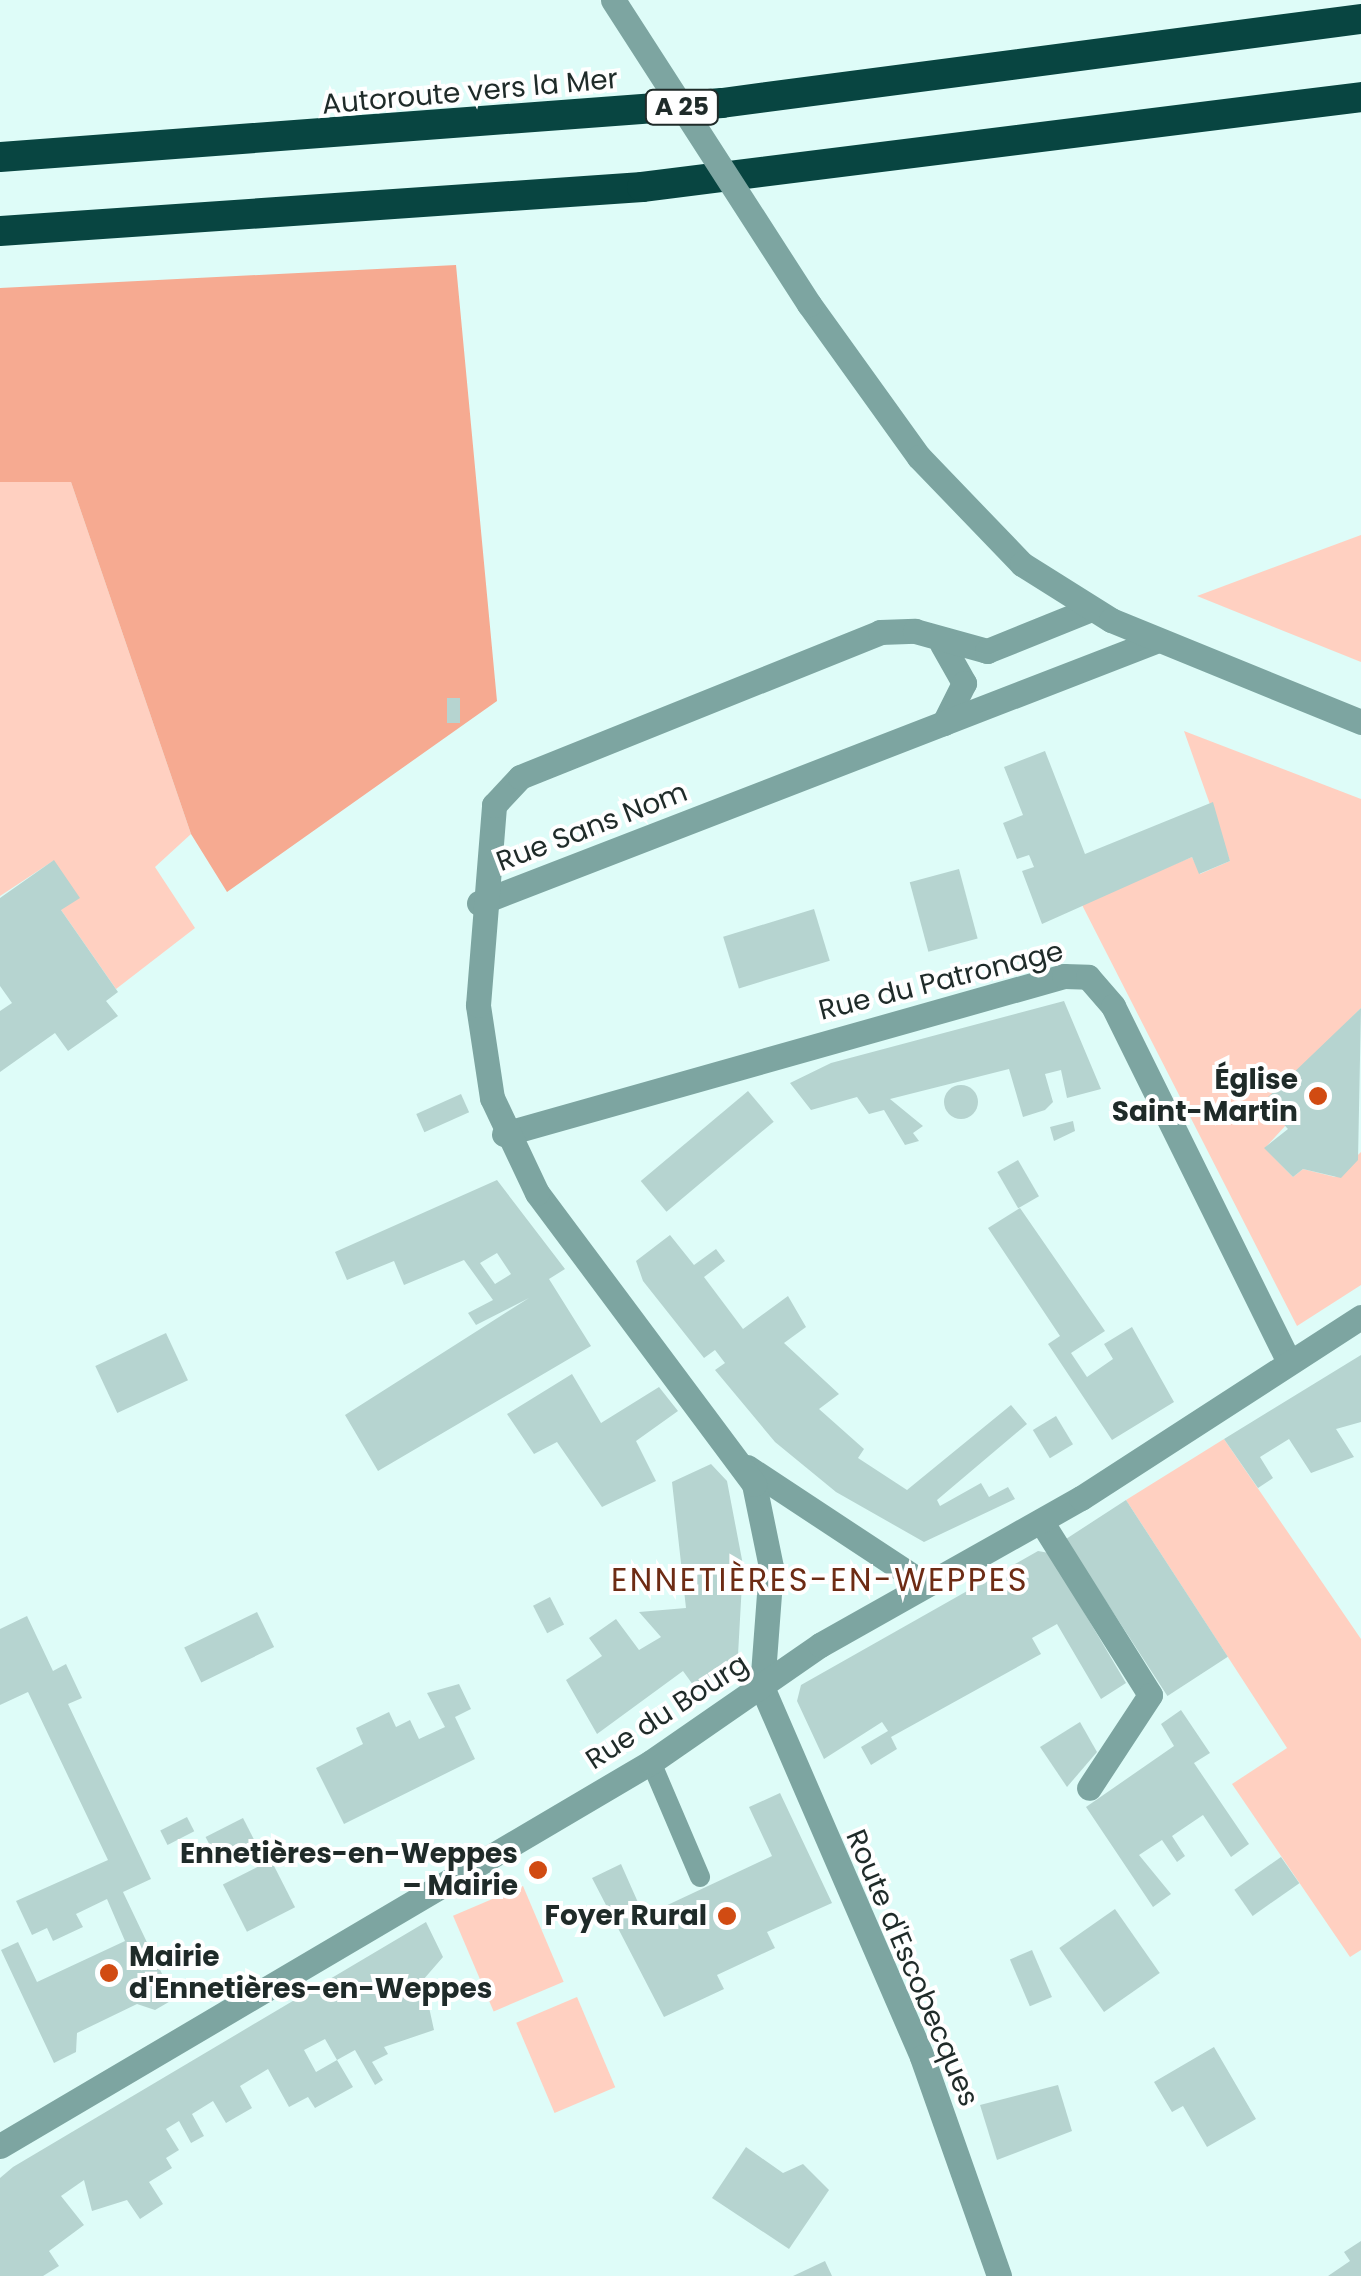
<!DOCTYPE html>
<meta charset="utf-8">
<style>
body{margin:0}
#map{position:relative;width:1361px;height:2276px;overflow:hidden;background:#defcf8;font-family:Poppins,sans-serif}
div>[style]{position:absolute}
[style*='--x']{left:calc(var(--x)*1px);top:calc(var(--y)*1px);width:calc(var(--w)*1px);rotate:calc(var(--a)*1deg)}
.green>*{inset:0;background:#ffd0c1;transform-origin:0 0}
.forest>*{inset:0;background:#f6aa91}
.building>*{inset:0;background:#b6d4d0;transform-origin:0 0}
.round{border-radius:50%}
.service>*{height:20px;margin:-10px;padding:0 10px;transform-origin:10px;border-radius:10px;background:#7da5a1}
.minor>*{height:25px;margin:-12.5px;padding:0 12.5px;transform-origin:12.5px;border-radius:12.5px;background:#7da5a1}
.tertiary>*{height:25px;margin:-12.5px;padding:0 12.5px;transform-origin:12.5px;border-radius:12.5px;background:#7da5a1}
.motorway>*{height:30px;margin:-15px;padding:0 15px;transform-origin:15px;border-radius:15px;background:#084541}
.tertiary-bridge>*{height:25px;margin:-12.5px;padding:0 12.5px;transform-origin:12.5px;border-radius:12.5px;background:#7da5a1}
.dots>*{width:28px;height:28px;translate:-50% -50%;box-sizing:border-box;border:5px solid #fff;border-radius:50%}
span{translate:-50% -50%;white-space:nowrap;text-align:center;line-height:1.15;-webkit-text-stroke:8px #fff;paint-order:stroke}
.shield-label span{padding:2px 8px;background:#fff;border:2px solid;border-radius:8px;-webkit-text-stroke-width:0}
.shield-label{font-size:25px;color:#1f2b29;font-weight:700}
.street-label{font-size:28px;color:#1f2b29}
.poi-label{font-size:28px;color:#1f2b29;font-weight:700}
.right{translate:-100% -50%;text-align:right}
.left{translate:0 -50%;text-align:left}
.quarter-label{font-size:32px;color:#6d2b14;letter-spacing:2.5px}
</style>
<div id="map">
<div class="green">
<i style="clip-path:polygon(0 482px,71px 482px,191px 834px,155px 867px,195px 928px,116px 989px,61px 910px,53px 861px,0 896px)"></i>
<i style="clip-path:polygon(1361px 535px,1361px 662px,1197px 596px)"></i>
<i style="clip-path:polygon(1184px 731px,1361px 799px,1361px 1008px,1263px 1108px,1287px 1124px,1265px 1148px,1293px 1177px,1303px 1169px,1335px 1177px,1361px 1152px,1361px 1285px,1297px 1326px,1081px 903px,1192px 857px,1200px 874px,1230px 861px)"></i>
<i style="clip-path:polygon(1224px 1439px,1361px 1639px,1361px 1950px,1350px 1957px,1232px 1784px,1287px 1748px,1126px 1500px)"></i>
<i style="left:523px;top:1886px;width:104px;height:76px;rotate:67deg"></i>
<i style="left:577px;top:1997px;width:98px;height:66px;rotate:67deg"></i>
</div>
<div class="forest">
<i style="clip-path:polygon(456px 265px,497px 701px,227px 892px,191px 834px,71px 482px,0 482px,0 288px)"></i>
</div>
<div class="building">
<i style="left:447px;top:698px;width:13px;height:25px"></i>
<i style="clip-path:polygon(1045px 751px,1085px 854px,1213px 802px,1230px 861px,1199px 874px,1192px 857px,1042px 924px,1022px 871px,1034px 867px,1029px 855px,1017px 859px,1003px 823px,1023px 815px,1004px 767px)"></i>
<i style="clip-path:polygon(54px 860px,80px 898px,61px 910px,118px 992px,106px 1001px,118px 1016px,68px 1051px,55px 1033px,0 1072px,0 1011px,12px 1003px,0 986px,0 898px)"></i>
<i style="left:959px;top:869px;width:72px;height:51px;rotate:75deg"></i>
<i style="left:814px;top:909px;width:54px;height:95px;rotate:73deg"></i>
<i style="clip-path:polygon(1064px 1001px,1101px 1089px,1067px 1098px,1061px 1070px,1045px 1074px,1053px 1102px,1045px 1110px,1023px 1117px,1009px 1069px,890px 1099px,923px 1126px,913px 1133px,919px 1141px,905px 1145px,884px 1110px,869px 1114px,857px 1097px,811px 1110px,790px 1083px,831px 1063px)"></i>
<i style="clip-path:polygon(1361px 1008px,1358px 1160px,1341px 1178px,1303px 1169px,1293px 1177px,1264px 1148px,1288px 1129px,1263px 1102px)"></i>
<i class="round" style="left:944px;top:1085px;width:34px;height:34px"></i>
<i style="left:748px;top:1091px;width:40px;height:140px;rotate:50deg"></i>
<i style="left:461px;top:1094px;width:20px;height:49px;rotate:66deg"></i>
<i style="clip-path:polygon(1073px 1121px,1075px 1131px,1054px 1141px,1050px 1127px)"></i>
<i style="left:1018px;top:1160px;width:42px;height:24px;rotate:60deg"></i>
<i style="clip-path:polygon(evenodd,497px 1180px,565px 1269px,549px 1279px,591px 1346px,378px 1471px,345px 1415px,529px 1298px,476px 1325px,468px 1313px,493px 1300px,464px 1260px,404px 1285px,394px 1261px,347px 1280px,335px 1252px,497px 1180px,497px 1253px,511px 1274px,495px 1284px,480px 1263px,497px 1253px)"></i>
<i style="clip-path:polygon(1020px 1208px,1105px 1331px,1071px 1353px,1087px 1377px,1113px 1359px,1104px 1344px,1132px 1327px,1174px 1402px,1112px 1440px,1048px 1344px,1060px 1336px,988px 1228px)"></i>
<i style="clip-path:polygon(670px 1235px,694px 1265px,716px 1249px,725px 1261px,704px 1277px,743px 1329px,788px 1296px,806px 1327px,784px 1343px,839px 1394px,819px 1409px,864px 1449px,858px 1458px,907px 1490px,1011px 1405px,1027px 1424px,937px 1500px,940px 1506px,981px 1483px,989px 1497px,1008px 1487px,1015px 1499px,924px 1542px,836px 1492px,775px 1442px,715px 1370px,725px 1363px,715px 1350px,704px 1358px,643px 1281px,636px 1261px)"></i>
<i style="left:166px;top:1333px;width:52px;height:78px;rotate:65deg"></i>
<i style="clip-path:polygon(1361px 1355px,1361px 1422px,1336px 1429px,1354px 1457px,1311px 1473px,1289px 1439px,1260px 1457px,1273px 1478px,1258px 1488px,1224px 1439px)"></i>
<i style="clip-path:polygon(572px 1374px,601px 1423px,659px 1387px,678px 1411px,636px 1441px,656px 1481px,602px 1507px,557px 1442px,534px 1454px,507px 1414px)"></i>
<i style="left:1056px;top:1416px;width:33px;height:27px;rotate:59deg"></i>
<i style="clip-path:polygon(711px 1464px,727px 1481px,743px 1565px,738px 1655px,696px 1689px,683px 1671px,597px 1734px,566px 1680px,602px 1656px,589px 1638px,616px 1619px,639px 1650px,661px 1637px,639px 1612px,686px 1608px,672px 1482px)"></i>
<i style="left:1126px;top:1500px;width:187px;height:72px;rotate:57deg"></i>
<i style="clip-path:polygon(1038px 1551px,1049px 1553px,1126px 1683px,1101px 1699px,1057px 1624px,1032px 1638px,1041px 1654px,891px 1737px,897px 1749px,871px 1765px,861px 1747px,888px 1731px,882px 1722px,824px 1759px,797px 1701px,801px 1685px)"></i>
<i style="left:550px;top:1597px;width:31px;height:19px;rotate:63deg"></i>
<i style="left:257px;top:1612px;width:39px;height:81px;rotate:64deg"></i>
<i style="clip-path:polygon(27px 1616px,53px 1671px,66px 1664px,82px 1698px,68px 1704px,151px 1879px,123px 1892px,174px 1999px,155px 2010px,137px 2004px,77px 2033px,76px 2052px,54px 2063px,1px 1950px,18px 1942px,37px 1982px,125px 1941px,107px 1899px,76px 1914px,83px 1927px,53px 1941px,47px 1928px,32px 1935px,16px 1901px,108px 1860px,28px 1692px,0 1705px,0 1629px)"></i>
<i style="clip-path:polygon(459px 1684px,471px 1709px,455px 1717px,475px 1759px,344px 1824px,316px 1768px,363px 1744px,356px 1728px,389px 1712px,396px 1727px,410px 1720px,419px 1739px,445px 1727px,427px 1693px)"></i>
<i style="clip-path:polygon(1181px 1710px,1210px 1753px,1194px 1763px,1249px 1844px,1231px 1857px,1203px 1815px,1172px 1836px,1185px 1856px,1177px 1862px,1162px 1840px,1139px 1855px,1171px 1894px,1153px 1907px,1086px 1807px,1174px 1746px,1161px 1724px)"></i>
<i style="clip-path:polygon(1080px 1722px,1097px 1752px,1067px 1787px,1040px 1747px)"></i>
<i style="clip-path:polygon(780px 1793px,832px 1903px,767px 1932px,775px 1948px,717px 1975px,724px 1989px,664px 2017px,592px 1878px,621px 1864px,644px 1916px,772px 1856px,749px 1807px)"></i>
<i style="left:187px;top:1817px;width:16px;height:30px;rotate:63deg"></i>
<i style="left:243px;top:1818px;width:30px;height:42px;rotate:63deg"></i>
<i style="left:1281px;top:1857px;width:32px;height:57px;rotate:55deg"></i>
<i style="left:271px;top:1860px;width:53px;height:54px;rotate:63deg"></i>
<i style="left:1115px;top:1909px;width:78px;height:68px;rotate:55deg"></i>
<i style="clip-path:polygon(426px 1922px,443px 1957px,423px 1980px,434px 2030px,384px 2047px,388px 2054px,372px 2062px,383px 2080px,375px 2085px,355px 2050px,337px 2060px,325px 2039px,304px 2050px,316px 2072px,337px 2060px,353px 2087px,315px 2108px,308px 2097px,289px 2107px,268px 2069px,240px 2086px,252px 2108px,226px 2123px,213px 2101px,192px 2114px,204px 2136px,191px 2143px,179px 2121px,166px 2129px,179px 2150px,166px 2158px,172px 2168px,149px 2182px,163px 2204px,140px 2219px,127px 2200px,92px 2211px,84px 2180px,61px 2196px,84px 2225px,49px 2251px,59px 2266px,43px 2276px,0 2276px,0 2178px,13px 2167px)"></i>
<i style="left:1032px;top:1950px;width:51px;height:24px;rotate:67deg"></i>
<i style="clip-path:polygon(1214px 2047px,1256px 2119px,1207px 2147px,1183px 2106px,1172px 2112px,1154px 2082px)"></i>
<i style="clip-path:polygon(1058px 2085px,1072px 2131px,997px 2160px,980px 2105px)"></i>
<i style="clip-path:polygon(746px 2147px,783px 2173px,803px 2164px,829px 2190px,789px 2249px,712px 2198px)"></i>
<i style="clip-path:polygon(1361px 2241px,1361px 2276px,1328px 2276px,1350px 2261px,1344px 2252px)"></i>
<i style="clip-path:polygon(825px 2261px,832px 2276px,793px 2276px)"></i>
</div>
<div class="service">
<i style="--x:651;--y:1762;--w:125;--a:66.9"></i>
</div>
<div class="minor">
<i style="--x:942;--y:644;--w:45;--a:60.6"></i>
<i style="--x:964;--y:683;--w:45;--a:116.6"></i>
<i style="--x:479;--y:903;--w:728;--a:-21.17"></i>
<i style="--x:504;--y:1134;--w:582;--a:-15.76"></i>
<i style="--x:1064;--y:976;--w:24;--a:2"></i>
<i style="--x:1088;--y:977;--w:38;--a:49"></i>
<i style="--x:1113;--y:1006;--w:397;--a:63.7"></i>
<i style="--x:747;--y:1467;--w:214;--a:33.4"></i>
<i style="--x:1041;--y:1521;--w:205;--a:57.9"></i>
<i style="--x:1150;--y:1695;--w:111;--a:123.3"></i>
<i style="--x:762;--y:1687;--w:120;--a:-85.7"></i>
<i style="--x:771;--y:1567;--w:85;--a:-101.6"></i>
<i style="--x:754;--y:1484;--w:363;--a:-126.7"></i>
<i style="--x:537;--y:1193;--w:105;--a:-115.3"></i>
<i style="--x:492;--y:1098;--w:94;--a:-98.6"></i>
<i style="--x:478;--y:1005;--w:201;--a:-85.4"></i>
<i style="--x:494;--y:805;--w:38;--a:-47"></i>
<i style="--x:520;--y:777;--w:388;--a:-21.9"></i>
<i style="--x:880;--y:632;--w:35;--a:-2"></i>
<i style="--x:915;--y:631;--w:75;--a:15.5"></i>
<i style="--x:987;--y:651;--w:112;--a:-22"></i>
</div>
<div class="tertiary">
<i style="--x:809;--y:304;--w:188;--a:54.3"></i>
<i style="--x:919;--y:457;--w:149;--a:46.1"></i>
<i style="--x:1022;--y:564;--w:105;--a:32.2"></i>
<i style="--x:1111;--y:620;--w:270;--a:22.2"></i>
<i style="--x:762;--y:1687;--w:403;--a:66.6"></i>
<i style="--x:922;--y:2057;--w:232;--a:70.6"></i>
<i style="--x:0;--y:2146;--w:756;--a:-30.53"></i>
<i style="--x:651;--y:1762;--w:206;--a:-34.7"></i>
<i style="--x:820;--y:1645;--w:300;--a:-29.4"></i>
<i style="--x:1081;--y:1498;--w:333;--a:-32.9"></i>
</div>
<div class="motorway">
<i style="--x:0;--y:157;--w:724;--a:-4.28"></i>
<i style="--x:722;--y:103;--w:644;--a:-7.49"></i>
<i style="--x:0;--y:231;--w:644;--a:-3.92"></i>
<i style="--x:642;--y:187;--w:725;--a:-7.13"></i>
</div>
<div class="tertiary-bridge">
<i style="--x:613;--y:0;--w:362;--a:57.2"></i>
</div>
<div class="dots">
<i style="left:1318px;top:1096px;background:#d14b12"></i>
<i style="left:538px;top:1870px;background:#d14b12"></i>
<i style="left:727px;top:1916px;background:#d14b12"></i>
<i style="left:109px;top:1973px;background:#d14b12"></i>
</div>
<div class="shield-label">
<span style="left:682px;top:107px">A 25</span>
</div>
<div class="street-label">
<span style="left:470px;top:92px;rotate:-5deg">Autoroute vers la Mer</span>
<span style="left:592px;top:827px;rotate:-21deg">Rue Sans Nom</span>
<span style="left:941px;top:981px;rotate:-14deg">Rue du Patronage</span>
<span style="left:667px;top:1712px;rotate:-33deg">Rue du Bourg</span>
<span style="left:912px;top:1968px;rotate:67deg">Route d'Escobecques</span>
</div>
<div class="poi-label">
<span class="right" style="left:1298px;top:1096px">Église<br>Saint-Martin</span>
<span class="right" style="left:518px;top:1870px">Ennetières-en-Weppes<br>– Mairie</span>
<span class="right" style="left:707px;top:1916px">Foyer Rural</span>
<span class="left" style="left:129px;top:1973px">Mairie<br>d'Ennetières-en-Weppes</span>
</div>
<div class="quarter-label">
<span style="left:820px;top:1580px">ENNETIÈRES-EN-WEPPES</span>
</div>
</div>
